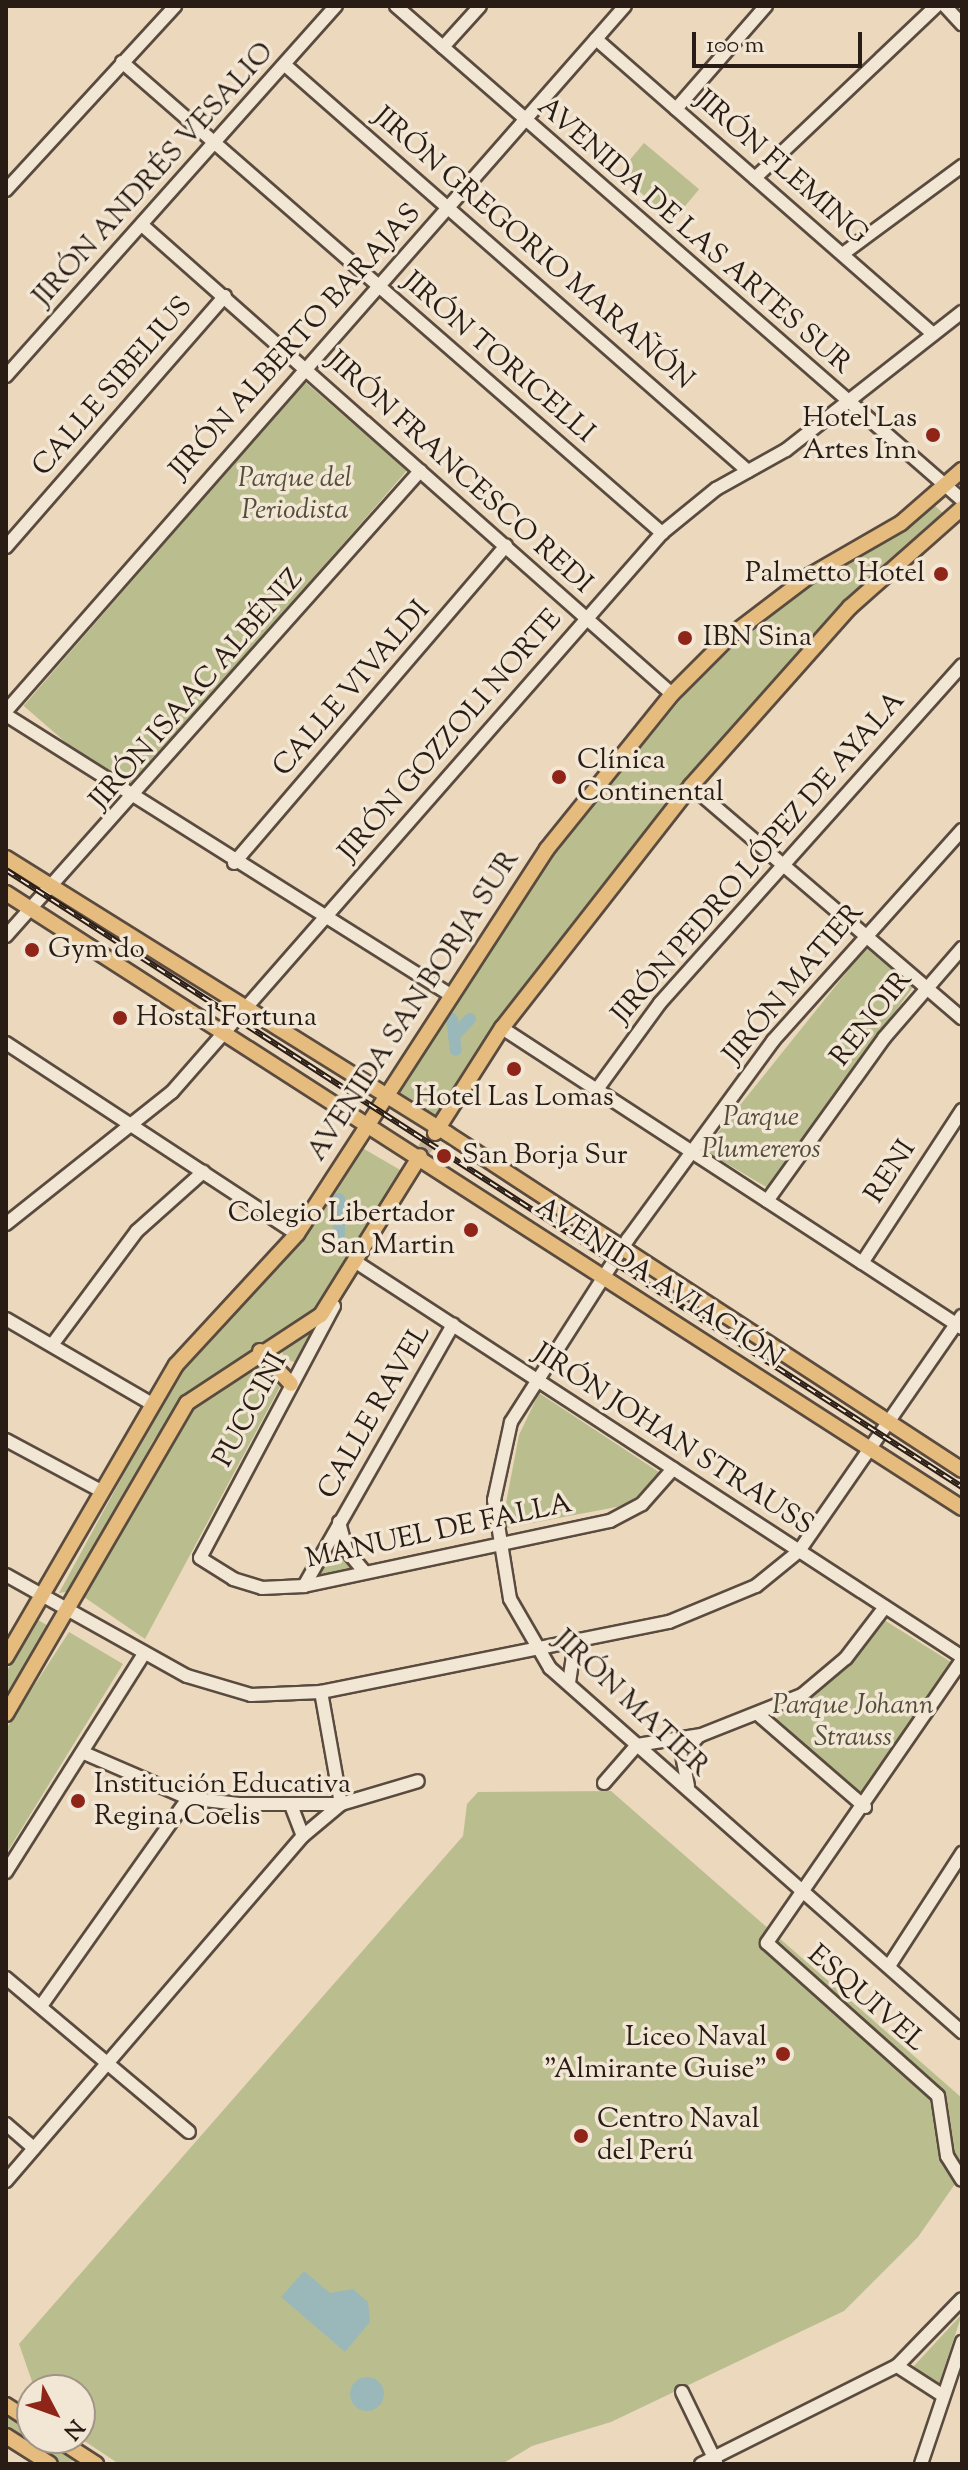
<!DOCTYPE html>
<meta charset="utf-8">
<style>
body{margin:0}
#map{position:relative;width:968px;height:2470px;overflow:hidden;background:#ebd8bd;font-family:"Sorts Mill Goudy",serif}
div>[style]{position:absolute}
[style*='--x']{left:calc(var(--x)*1px);top:calc(var(--y)*1px);width:calc(var(--w)*1px);rotate:calc(var(--a)*1deg)}
.green>*{inset:0;background:#babe8f;transform-origin:0 0}
.water>*{inset:0;background:#9ab8b9}
.round{border-radius:50%}
.canal>*{height:12px;margin:-6px;padding:0 6px;transform-origin:6px;border-radius:6px;background:#9ab8b9}
.major-tunnel>*{height:14px;margin-top:-7px;transform-origin:0;background:repeating-linear-gradient(90deg,#c4b29b 0 14px,transparent 0 21px)}
.roads{filter:drop-shadow(2px 0 #5a4b3f) drop-shadow(-2px 0 #5a4b3f) drop-shadow(0 2px #5a4b3f) drop-shadow(0 -2px #5a4b3f)}
.minor>*{height:12px;margin:-6px;padding:0 6px;transform-origin:6px;border-radius:6px;background:#f2e6d4}
.major>*{height:14px;margin:-7px;padding:0 7px;transform-origin:7px;border-radius:7px;background:#e6bc7e}
.rail>*{height:6px;margin-top:-3px;transform-origin:0;background:repeating-linear-gradient(90deg,#f2e6d4 0 9px,#291c15 0 18px);box-sizing:border-box;border-block:2px solid #291c15}
.dots>*{width:22px;height:22px;translate:-50% -50%;box-sizing:border-box;border:4px solid #f2e6d4;border-radius:50%}
span{translate:-50% -50%;white-space:nowrap;text-align:center;line-height:1.15;-webkit-text-stroke:7px #f2e6d4;paint-order:stroke}
.street-label{font-size:28px;color:#291c15}
.poi-label{font-size:28px;color:#291c15}
.right{translate:-100% -50%;text-align:right}
.left{translate:0 -50%;text-align:left}
.park-label{font-size:28px;color:#544d3a;font-style:italic}
.frame{position:absolute;inset:0;border:8px solid #291c15;pointer-events:none}
.north{position:absolute;left:16px;top:2374px;width:80px;height:80px;box-sizing:border-box;background:#f2e6d4;border:2px solid #a29588;border-radius:50%;rotate:131deg;font-size:22px;font-weight:700;line-height:32px;text-align:center;color:#291c15}
.north::after{content:'';display:block;margin:auto;width:28px;height:36px;background:#8f2418;clip-path:polygon(50% 0,100% 100%,50% 72%,0 100%)}
.scale{position:absolute;left:692px;top:32px;width:170px;height:36px;box-sizing:border-box;border:4px solid #291c15;border-top:0;padding-left:10px;font-size:24px;line-height:28px;white-space:nowrap;color:#291c15;-webkit-text-stroke:6px #f2e6d4;paint-order:stroke}
</style>
<div id="map">
<div class="green">
<i style="left:644px;top:143px;width:72px;height:40px;rotate:40deg"></i>
<i style="left:305px;top:382px;width:135px;height:429px;rotate:41deg"></i>
<i style="clip-path:polygon(933px 504px,945px 515px,832px 619px,687px 779px,498px 1020px,438px 1118px,395px 1090px,550px 855px,698px 679px,790px 596px,876px 548px)"></i>
<i style="clip-path:polygon(866px 948px,913px 987px,768px 1188px,704px 1150px)"></i>
<i style="clip-path:polygon(359px 1146px,402px 1171px,335px 1289px,309px 1315px,189px 1391px,153px 1441px,82px 1577px,72px 1591px,59px 1593px,177px 1376px,293px 1248px)"></i>
<i style="clip-path:polygon(311px 1332px,296px 1363px,285px 1358px,280px 1348px)"></i>
<i style="clip-path:polygon(255px 1363px,280px 1387px,145px 1639px,84px 1597px,174px 1430px,192px 1405px)"></i>
<i style="clip-path:polygon(539px 1393px,662px 1474px,627px 1505px,501px 1529px,519px 1435px)"></i>
<i style="clip-path:polygon(339px 1522px,364px 1571px,304px 1586px)"></i>
<i style="clip-path:polygon(881px 1618px,954px 1664px,864px 1799px,773px 1721px,849px 1661px)"></i>
<i style="clip-path:polygon(38px 1620px,52px 1628px,6px 1702px,6px 1672px)"></i>
<i style="clip-path:polygon(69px 1632px,123px 1664px,6px 1854px,6px 1729px)"></i>
<i style="clip-path:polygon(611px 1791px,962px 2098px,962px 2174px,918px 2237px,844px 2311px,611px 2422px,532px 2446px,502px 2464px,119px 2464px,80px 2438px,80px 2390px,35px 2390px,19px 2344px,463px 1836px,467px 1804px,478px 1792px)"></i>
<i style="clip-path:polygon(962px 2314px,939px 2384px,912px 2368px)"></i>
<i style="clip-path:polygon(6px 2413px,32px 2430px,32px 2438px,76px 2460px,61px 2464px,6px 2429px)"></i>
</div>
<div class="water">
<i style="clip-path:polygon(304px 2271px,330px 2293px,353px 2289px,368px 2302px,370px 2322px,345px 2352px,281px 2297px)"></i>
<i class="round" style="left:350px;top:2377px;width:34px;height:34px"></i>
</div>
<div class="canal">
<i style="--x:452;--y:1019;--w:31;--a:83"></i>
<i style="--x:455;--y:1035;--w:22;--a:-47"></i>
<i style="--x:339;--y:1235;--w:36;--a:-90"></i>
</div>
<div class="major-tunnel">
<i style="--x:420;--y:1156;--w:27;--a:-57"></i>
</div>
<div class="roads">
<div class="minor">
<i style="--x:396;--y:6;--w:751;--a:41.11"></i>
<i style="--x:945;--y:6;--w:25;--a:47"></i>
<i style="--x:596;--y:39;--w:448;--a:41.2"></i>
<i style="--x:443;--y:47;--w:55;--a:-47.9"></i>
<i style="--x:122;--y:62;--w:717;--a:41.1"></i>
<i style="--x:285;--y:65;--w:616;--a:41.25"></i>
<i style="--x:676;--y:109;--w:137;--a:-48.9"></i>
<i style="--x:755;--y:178;--w:250;--a:-43.5"></i>
<i style="--x:6;--y:190;--w:250;--a:-47.4"></i>
<i style="--x:142;--y:225;--w:708;--a:41.51"></i>
<i style="--x:844;--y:253;--w:147;--a:-36.4"></i>
<i style="--x:6;--y:376;--w:496;--a:-48.3"></i>
<i style="--x:6;--y:547;--w:333;--a:-48.9"></i>
<i style="--x:6;--y:711;--w:938;--a:-48.72"></i>
<i style="--x:6;--y:715;--w:524;--a:32.2"></i>
<i style="--x:691;--y:786;--w:357;--a:40.6"></i>
<i style="--x:962;--y:830;--w:283;--a:131.9"></i>
<i style="--x:773;--y:1041;--w:245;--a:126.2"></i>
<i style="--x:628;--y:1239;--w:217;--a:122.6"></i>
<i style="--x:511;--y:1422;--w:80;--a:102.3"></i>
<i style="--x:494;--y:1500;--w:100;--a:80.8"></i>
<i style="--x:510;--y:1599;--w:80;--a:59.9"></i>
<i style="--x:550;--y:1668;--w:550;--a:41.46"></i>
<i style="--x:234;--y:863;--w:418;--a:-49.4"></i>
<i style="--x:6;--y:936;--w:623;--a:-48.32"></i>
<i style="--x:502;--y:1028;--w:549;--a:33.11"></i>
<i style="--x:6;--y:1043;--w:348;--a:33.3"></i>
<i style="--x:598;--y:1088;--w:105;--a:-53.9"></i>
<i style="--x:660;--y:1003;--w:453;--a:-48.2"></i>
<i style="--x:767;--y:1201;--w:201;--a:-54.3"></i>
<i style="--x:884;--y:1038;--w:119;--a:-49.1"></i>
<i style="--x:6;--y:1224;--w:212;--a:-38.5"></i>
<i style="--x:172;--y:1092;--w:743;--a:-48.76"></i>
<i style="--x:662;--y:533;--w:70;--a:-39.2"></i>
<i style="--x:716;--y:489;--w:80;--a:-29.1"></i>
<i style="--x:786;--y:450;--w:224;--a:-38.1"></i>
<i style="--x:862;--y:1263;--w:183;--a:-56.8"></i>
<i style="--x:359;--y:1264;--w:720;--a:33.09"></i>
<i style="--x:334;--y:1306;--w:285;--a:118"></i>
<i style="--x:200;--y:1558;--w:39;--a:32"></i>
<i style="--x:233;--y:1579;--w:30;--a:17"></i>
<i style="--x:262;--y:1588;--w:42;--a:-2.7"></i>
<i style="--x:304;--y:1586;--w:313;--a:-12"></i>
<i style="--x:610;--y:1521;--w:36;--a:-28"></i>
<i style="--x:642;--y:1504;--w:47;--a:-48.5"></i>
<i style="--x:6;--y:1319;--w:169;--a:30.2"></i>
<i style="--x:52;--y:1345;--w:142;--a:-53.3"></i>
<i style="--x:137;--y:1231;--w:89;--a:-41.8"></i>
<i style="--x:6;--y:1440;--w:108;--a:28.2"></i>
<i style="--x:339;--y:1522;--w:30;--a:75"></i>
<i style="--x:347;--y:1551;--w:26;--a:50"></i>
<i style="--x:6;--y:1575;--w:207;--a:29.2"></i>
<i style="--x:187;--y:1676;--w:67;--a:16.5"></i>
<i style="--x:251;--y:1695;--w:70;--a:-2.5"></i>
<i style="--x:321;--y:1692;--w:355;--a:-11.4"></i>
<i style="--x:669;--y:1622;--w:94;--a:-22.5"></i>
<i style="--x:756;--y:1586;--w:55;--a:-39.1"></i>
<i style="--x:799;--y:1551;--w:286;--a:-55.3"></i>
<i style="--x:304;--y:1586;--w:301;--a:-60.3"></i>
<i style="--x:962;--y:1660;--w:344;--a:124.6"></i>
<i style="--x:767;--y:1943;--w:229;--a:41.8"></i>
<i style="--x:938;--y:2096;--w:61;--a:81.5"></i>
<i style="--x:947;--y:2156;--w:28;--a:58"></i>
<i style="--x:569;--y:1683;--w:41;--a:-81.7"></i>
<i style="--x:760;--y:1716;--w:139;--a:40.9"></i>
<i style="--x:84;--y:1753;--w:113;--a:23.4"></i>
<i style="--x:188;--y:1798;--w:51;--a:6.7"></i>
<i style="--x:239;--y:1804;--w:102;--a:0"></i>
<i style="--x:341;--y:1804;--w:80;--a:-16.6"></i>
<i style="--x:604;--y:1783;--w:50;--a:-49"></i>
<i style="--x:637;--y:1745;--w:65;--a:-8.9"></i>
<i style="--x:701;--y:1735;--w:109;--a:-21.6"></i>
<i style="--x:802;--y:1695;--w:57;--a:-40.1"></i>
<i style="--x:846;--y:1658;--w:64;--a:-52.6"></i>
<i style="--x:688;--y:1786;--w:33;--a:-101"></i>
<i style="--x:682;--y:1754;--w:23;--a:-47"></i>
<i style="--x:291;--y:1805;--w:33;--a:69"></i>
<i style="--x:6;--y:1872;--w:258;--a:-57.7"></i>
<i style="--x:889;--y:1966;--w:135;--a:-57.1"></i>
<i style="--x:6;--y:1978;--w:239;--a:40.1"></i>
<i style="--x:41;--y:2006;--w:255;--a:-54.7"></i>
<i style="--x:6;--y:2124;--w:37;--a:41"></i>
<i style="--x:6;--y:2181;--w:455;--a:-49.3"></i>
<i style="--x:303;--y:1836;--w:50;--a:-40.1"></i>
<i style="--x:341;--y:1804;--w:114;--a:-100.1"></i>
<i style="--x:897;--y:2366;--w:54;--a:32.8"></i>
<i style="--x:682;--y:2392;--w:78;--a:64.1"></i>
<i style="--x:701;--y:2464;--w:219;--a:-26.6"></i>
<i style="--x:897;--y:2366;--w:93;--a:-45.9"></i>
<i style="--x:921;--y:2464;--w:129;--a:-71.4"></i>
</div>
<div class="major">
<i style="--x:6;--y:858;--w:521;--a:31.98"></i>
<i style="--x:448;--y:1134;--w:614;--a:33.17"></i>
<i style="--x:6;--y:893;--w:1137;--a:32.75"></i>
<i style="--x:435;--y:1133;--w:125;--a:-57.5"></i>
<i style="--x:502;--y:1028;--w:307;--a:-52"></i>
<i style="--x:691;--y:786;--w:239;--a:-48.4"></i>
<i style="--x:850;--y:607;--w:149;--a:-41.5"></i>
<i style="--x:260;--y:1351;--w:45;--a:46.8"></i>
<i style="--x:6;--y:1657;--w:338;--a:-59.8"></i>
<i style="--x:176;--y:1365;--w:178;--a:-47.3"></i>
<i style="--x:297;--y:1234;--w:459;--a:-57"></i>
<i style="--x:547;--y:849;--w:199;--a:-51.1"></i>
<i style="--x:672;--y:694;--w:82;--a:-45"></i>
<i style="--x:730;--y:636;--w:99;--a:-37.2"></i>
<i style="--x:809;--y:576;--w:106;--a:-29.9"></i>
<i style="--x:901;--y:523;--w:81;--a:-41"></i>
<i style="--x:6;--y:1714;--w:360;--a:-59.8"></i>
<i style="--x:187;--y:1403;--w:160;--a:-33.3"></i>
<i style="--x:321;--y:1315;--w:187;--a:-58.1"></i>
<i style="--x:6;--y:2405;--w:31;--a:33"></i>
<i style="--x:6;--y:2436;--w:52;--a:32.5"></i>
<i style="--x:56;--y:2438;--w:48;--a:33"></i>
</div>
</div>
<div class="rail">
<i style="--x:6;--y:870;--w:1138;--a:32.84"></i>
</div>
<div class="dots">
<i style="left:933px;top:435px;background:#8f2418"></i>
<i style="left:941px;top:574px;background:#8f2418"></i>
<i style="left:685px;top:638px;background:#8f2418"></i>
<i style="left:559px;top:777px;background:#8f2418"></i>
<i style="left:32px;top:950px;background:#8f2418"></i>
<i style="left:120px;top:1018px;background:#8f2418"></i>
<i style="left:514px;top:1069px;background:#8f2418"></i>
<i style="left:444px;top:1156px;background:#8f2418"></i>
<i style="left:471px;top:1230px;background:#8f2418"></i>
<i style="left:78px;top:1801px;background:#8f2418"></i>
<i style="left:783px;top:2054px;background:#8f2418"></i>
<i style="left:581px;top:2136px;background:#8f2418"></i>
</div>
<div class="street-label">
<span style="left:781px;top:168px;rotate:41deg">JIRÓN FLEMING</span>
<span style="left:154px;top:175px;rotate:-48deg">JIRÓN ANDRÉS VESALIO</span>
<span style="left:694px;top:236px;rotate:41deg">AVENIDA DE LAS ARTES SUR</span>
<span style="left:533px;top:249px;rotate:41deg">JIRÓN GREGORIO MARAÑÓN</span>
<span style="left:296px;top:342px;rotate:-48deg">JIRÓN ALBERTO BARAJAS</span>
<span style="left:498px;top:358px;rotate:41deg">JIRÓN TORICELLI</span>
<span style="left:113px;top:387px;rotate:-49deg">CALLE SIBELIUS</span>
<span style="left:459px;top:473px;rotate:42deg">JIRÓN FRANCESCO REDI</span>
<span style="left:352px;top:689px;rotate:-49deg">CALLE VIVALDI</span>
<span style="left:197px;top:690px;rotate:-49deg">JIRÓN ISAAC ALBÉNIZ</span>
<span style="left:451px;top:736px;rotate:-49deg">JIRÓN GOZZOLI NORTE</span>
<span style="left:759px;top:858px;rotate:-49deg">JIRÓN PEDRO LÓPEZ DE AYALA</span>
<span style="left:794px;top:984px;rotate:-50deg">JIRÓN MATIER</span>
<span style="left:414px;top:1006px;rotate:-57deg">AVENIDA SAN BORJA SUR</span>
<span style="left:872px;top:1019px;rotate:-52deg">RENOIR</span>
<span style="left:891px;top:1172px;rotate:-57deg">RENI</span>
<span style="left:659px;top:1283px;rotate:33deg">AVENIDA AVIACIÓN</span>
<span style="left:251px;top:1410px;rotate:-62deg">PUCCINI</span>
<span style="left:375px;top:1412px;rotate:-60deg">CALLE RAVEL</span>
<span style="left:673px;top:1440px;rotate:33deg">JIRÓN JOHAN STRAUSS</span>
<span style="left:439px;top:1532px;rotate:-12deg">MANUEL DE FALLA</span>
<span style="left:631px;top:1704px;rotate:43deg">JIRÓN MATIER</span>
<span style="left:866px;top:1999px;rotate:41deg">ESQUIVEL</span>
</div>
<div class="poi-label">
<span class="right" style="left:917px;top:435px">Hotel Las<br>Artes Inn</span>
<span class="right" style="left:925px;top:574px">Palmetto Hotel</span>
<span class="left" style="left:703px;top:638px">IBN Sina</span>
<span class="left" style="left:577px;top:777px">Clínica<br>Continental</span>
<span class="left" style="left:48px;top:950px">Gym do</span>
<span class="left" style="left:136px;top:1018px">Hostal Fortuna</span>
<span style="left:514px;top:1098px">Hotel Las Lomas</span>
<span class="left" style="left:462px;top:1156px">San Borja Sur</span>
<span class="right" style="left:455px;top:1230px">Colegio Libertador<br>San Martin</span>
<span class="left" style="left:94px;top:1801px">Institución Educativa<br>Regina Coelis</span>
<span class="right" style="left:767px;top:2054px">Liceo Naval<br>"Almirante Guise"</span>
<span class="left" style="left:597px;top:2136px">Centro Naval<br>del Perú</span>
</div>
<div class="park-label">
<span style="left:295px;top:495px">Parque del<br>Periodista</span>
<span style="left:761px;top:1134px">Parque<br>Plumereros</span>
<span style="left:853px;top:1722px">Parque Johann<br>Strauss</span>
</div>
<div class="frame"></div>
<div class="north">N</div>
<div class="scale">100 m</div>
</div>
